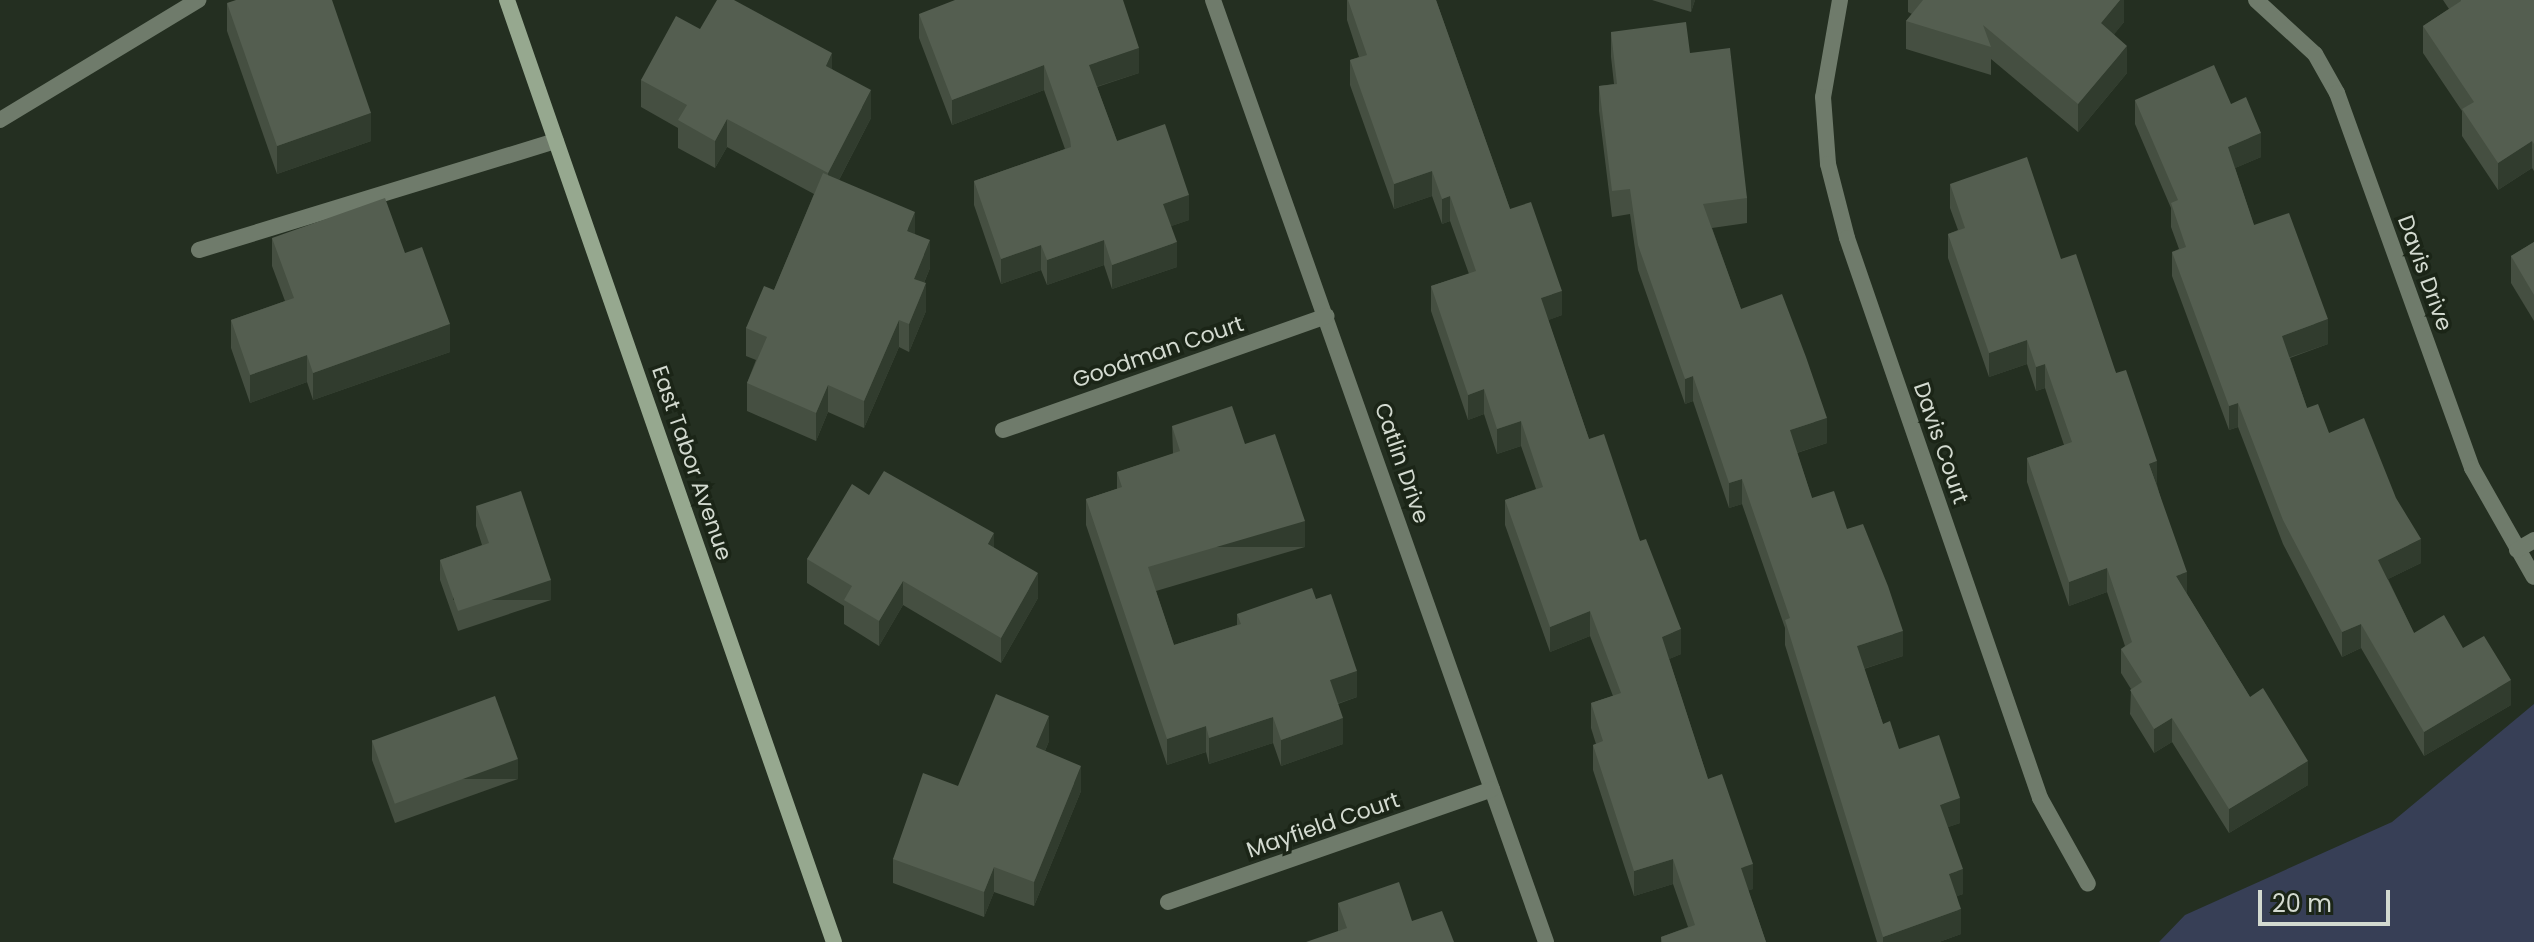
<!DOCTYPE html>
<style>
body{margin:0}
#map{position:relative;width:2534px;height:942px;overflow:hidden;background:#242f21;font-family:Poppins,sans-serif}
div>[style]{position:absolute}
[style*='--x']{left:calc(var(--x)*1px);top:calc(var(--y)*1px);width:calc(var(--w)*1px);rotate:calc(var(--a)*1deg)}
.green>*{inset:0;background:#373f56}
.service>*{height:16px;margin:-8px;padding:0 8px;transform-origin:8px;border-radius:8px;background:#6f7b6b}
.minor>*{height:16px;margin:-8px;padding:0 8px;transform-origin:8px;border-radius:8px;background:#6f7b6b}
.secondary>*{height:16px;margin:-8px;padding:0 8px;transform-origin:8px;border-radius:8px;background:#96a88f}
.wall>*{inset:0;background:#454f41}
.shaded-wall>*{inset:0;background:#313c2e;transform-origin:0 0}
.building>*{inset:0;background:#545e50;transform-origin:0 0}
span{translate:-50% -50%;white-space:nowrap;text-align:center;line-height:1.15;-webkit-text-stroke:7px #1b2517;paint-order:stroke}
.street-label{font-size:22px;color:#d3dad0}
.scale{position:absolute;left:2258px;top:890px;width:132px;height:36px;box-sizing:border-box;border:4px solid #d3dad0;border-top:0;padding-left:10px;font-size:24px;line-height:28px;white-space:nowrap;color:#d3dad0;-webkit-text-stroke:6px #1b2517;paint-order:stroke}
</style>
<div id="map">
<div class="green">
<i style="clip-path:polygon(2534px 704px,2534px 942px,2159px 942px,2185px 915px,2392px 822px)"></i>
</div>
<div class="service">
<i style="--x:0;--y:120;--w:232;--a:-31.2"></i>
<i style="--x:199;--y:250;--w:373;--a:-17"></i>
</div>
<div class="minor">
<i style="--x:1213;--y:0;--w:999;--a:70.53"></i>
<i style="--x:1840;--y:0;--w:98;--a:99.9"></i>
<i style="--x:1823;--y:97;--w:67;--a:85.7"></i>
<i style="--x:1828;--y:164;--w:76;--a:75.6"></i>
<i style="--x:1847;--y:238;--w:592;--a:70.98"></i>
<i style="--x:2040;--y:798;--w:98;--a:60.8"></i>
<i style="--x:2256;--y:0;--w:80;--a:42.5"></i>
<i style="--x:2315;--y:54;--w:45;--a:60.6"></i>
<i style="--x:2337;--y:93;--w:399;--a:70.2"></i>
<i style="--x:2472;--y:468;--w:125;--a:60.4"></i>
<i style="--x:1003;--y:430;--w:343;--a:-19.4"></i>
<i style="--x:2517;--y:550;--w:20;--a:-30"></i>
<i style="--x:1168;--y:902;--w:343;--a:-19.2"></i>
</div>
<div class="secondary">
<i style="--x:507;--y:0;--w:997;--a:70.86"></i>
</div>
<div class="wall">
<i style="clip-path:polygon(1347px 0,1436px 0,1510px 209px,1562px 315px,1548px 320px,1589px 439px,1640px 541px,1681px 654px,1669px 659px,1708px 779px,1753px 889px,1748px 890px,1766px 942px,1661px 942px,1661px 937px,1688px 927px,1673px 884px,1634px 896px,1593px 770px,1593px 745px,1596px 744px,1591px 728px,1591px 703px,1613px 696px,1590px 636px,1550px 652px,1505px 525px,1505px 500px,1536px 489px,1521px 446px,1497px 454px,1484px 414px,1468px 420px,1431px 311px,1431px 286px,1469px 274px,1450px 221px,1442px 224px,1432px 196px,1394px 209px,1350px 85px,1350px 60px,1359px 57px,1347px 20px)"></i>
<i style="clip-path:polygon(1652px 0,1695px 0,1691px 12px)"></i>
<i style="clip-path:polygon(1908px 0,2124px 0,2124px 22px,2114px 34px,2127px 73px,2078px 132px,1991px 59px,1991px 75px,1906px 49px,1906px 21px,1912px 14px,1908px 12px)"></i>
<i style="clip-path:polygon(2443px 0,2534px 0,2534px 171px,2532px 168px,2498px 190px,2462px 136px,2462px 111px,2423px 53px,2423px 26px,2449px 9px)"></i>
<i style="clip-path:polygon(227px 3px,371px 141px,277px 174px,227px 31px)"></i>
<i style="clip-path:polygon(919px 14px,1139px 73px,1097px 87px,1117px 141px,1189px 220px,1171px 226px,1177px 267px,1112px 289px,1104px 265px,1047px 285px,1041px 270px,1001px 284px,974px 205px,974px 181px,1065px 149px,1044px 90px,952px 125px,919px 38px)"></i>
<i style="clip-path:polygon(700px 29px,832px 69px,871px 118px,839px 180px,915px 234px,930px 268px,924px 283px,926px 311px,909px 352px,899px 347px,864px 428px,828px 412px,816px 441px,747px 411px,747px 383px,756px 360px,746px 356px,746px 328px,774px 290px,814px 194px,727px 147px,715px 168px,678px 148px,678px 128px,641px 107px,641px 80px)"></i>
<i style="clip-path:polygon(1611px 32px,1690px 53px,1747px 198px,1747px 223px,1712px 228px,1741px 309px,1827px 443px,1797px 453px,1812px 498px,1847px 529px,1903px 656px,1864px 669px,1883px 724px,1899px 749px,1960px 823px,1948px 827px,1963px 894px,1957px 896px,1961px 934px,1939px 942px,1877px 942px,1785px 645px,1785px 628px,1742px 504px,1729px 508px,1693px 401px,1685px 404px,1638px 270px,1630px 214px,1612px 217px,1599px 111px,1599px 86px,1614px 84px,1611px 57px)"></i>
<i style="clip-path:polygon(2135px 100px,2231px 104px,2261px 157px,2235px 168px,2254px 225px,2328px 344px,2290px 358px,2307px 408px,2329px 433px,2421px 563px,2388px 579px,2414px 633px,2463px 648px,2511px 705px,2424px 756px,2361px 648px,2342px 657px,2283px 544px,2238px 427px,2229px 430px,2172px 276px,2172px 252px,2179px 249px,2171px 227px,2171px 208px,2135px 124px)"></i>
<i style="clip-path:polygon(1950px 184px,2061px 259px,2116px 373px,2157px 485px,2187px 594px,2250px 697px,2308px 785px,2229px 833px,2172px 742px,2154px 753px,2130px 714px,2131px 689px,2121px 673px,2121px 649px,2125px 646px,2107px 592px,2069px 606px,2027px 482px,2027px 458px,2064px 445px,2045px 388px,2036px 391px,2027px 364px,1989px 377px,1948px 258px,1948px 234px,1958px 230px,1950px 208px)"></i>
<i style="clip-path:polygon(272px 238px,405px 253px,450px 352px,313px 400px,307px 382px,250px 403px,231px 348px,231px 320px,285px 301px,272px 266px)"></i>
<i style="clip-path:polygon(2534px 242px,2534px 321px,2511px 283px,2511px 256px)"></i>
<i style="clip-path:polygon(1172px 426px,1245px 444px,1305px 547px,1156px 591px,1174px 645px,1237px 625px,1237px 614px,1316px 599px,1357px 697px,1338px 704px,1343px 744px,1281px 766px,1273px 743px,1209px 764px,1206px 752px,1167px 765px,1086px 525px,1086px 499px,1117px 489px,1117px 472px,1173px 454px)"></i>
<i style="clip-path:polygon(869px 495px,994px 548px,1038px 598px,1001px 663px,903px 605px,879px 646px,844px 624px,844px 606px,807px 583px,807px 559px)"></i>
<i style="clip-path:polygon(476px 506px,551px 600px,458px 631px,440px 580px,440px 560px,482px 545px,476px 526px)"></i>
<i style="clip-path:polygon(372px 740px,518px 779px,395px 823px,372px 760px)"></i>
<i style="clip-path:polygon(1049px 741px,1045px 751px,1081px 791px,1034px 906px,994px 892px,984px 917px,893px 883px,893px 859px,958px 786px)"></i>
<i style="clip-path:polygon(1338px 903px,1412px 921px,1338px 931px)"></i>
</div>
<div class="shaded-wall">
<i style="clip-path:polygon(1691px 0,1695px 0,1691px 12px)"></i>
<i style="clip-path:polygon(2120px 0,2124px 0,2124px 22px,2101px 51px,2101px 23px)"></i>
<i style="clip-path:polygon(2127px 46px,2127px 73px,2078px 132px,2078px 104px)"></i>
<i style="clip-path:polygon(1139px 48px,1139px 73px,1089px 89px,1089px 65px)"></i>
<i style="clip-path:polygon(832px 53px,832px 81px,826px 66px)"></i>
<i style="clip-path:polygon(1044px 65px,1044px 90px,952px 125px,952px 100px)"></i>
<i style="clip-path:polygon(871px 90px,871px 118px,828px 201px,828px 173px)"></i>
<i style="clip-path:polygon(371px 113px,371px 141px,277px 174px,277px 146px)"></i>
<i style="clip-path:polygon(727px 119px,727px 147px,715px 168px,715px 141px)"></i>
<i style="clip-path:polygon(2261px 133px,2261px 157px,2228px 171px,2228px 147px)"></i>
<i style="clip-path:polygon(2532px 141px,2532px 168px,2498px 190px,2498px 163px)"></i>
<i style="clip-path:polygon(1432px 171px,1432px 196px,1394px 209px,1394px 184px)"></i>
<i style="clip-path:polygon(1189px 195px,1189px 220px,1163px 229px,1163px 204px)"></i>
<i style="clip-path:polygon(1450px 196px,1450px 221px,1442px 224px,1442px 199px)"></i>
<i style="clip-path:polygon(915px 212px,915px 240px,907px 231px)"></i>
<i style="clip-path:polygon(930px 240px,930px 268px,914px 307px,914px 279px)"></i>
<i style="clip-path:polygon(1104px 240px,1104px 265px,1047px 285px,1047px 260px)"></i>
<i style="clip-path:polygon(1177px 242px,1177px 267px,1112px 289px,1112px 265px)"></i>
<i style="clip-path:polygon(1041px 245px,1041px 270px,1001px 284px,1001px 259px)"></i>
<i style="clip-path:polygon(926px 283px,926px 311px,909px 352px,909px 324px)"></i>
<i style="clip-path:polygon(1562px 291px,1562px 315px,1541px 323px,1541px 298px)"></i>
<i style="clip-path:polygon(2328px 319px,2328px 344px,2282px 360px,2282px 336px)"></i>
<i style="clip-path:polygon(899px 320px,899px 347px,864px 428px,864px 401px)"></i>
<i style="clip-path:polygon(450px 324px,450px 352px,313px 400px,313px 373px)"></i>
<i style="clip-path:polygon(2027px 340px,2027px 364px,1989px 377px,1989px 353px)"></i>
<i style="clip-path:polygon(307px 355px,307px 382px,250px 403px,250px 375px)"></i>
<i style="clip-path:polygon(2045px 364px,2045px 388px,2036px 391px,2036px 367px)"></i>
<i style="clip-path:polygon(1693px 376px,1693px 401px,1685px 404px,1685px 379px)"></i>
<i style="clip-path:polygon(828px 385px,828px 412px,816px 441px,816px 413px)"></i>
<i style="clip-path:polygon(1484px 389px,1484px 414px,1468px 420px,1468px 395px)"></i>
<i style="clip-path:polygon(2238px 403px,2238px 427px,2229px 430px,2229px 406px)"></i>
<i style="clip-path:polygon(1827px 418px,1827px 443px,1790px 455px,1790px 430px)"></i>
<i style="clip-path:polygon(1521px 421px,1521px 446px,1497px 454px,1497px 429px)"></i>
<i style="clip-path:polygon(2157px 461px,2157px 485px,2149px 464px)"></i>
<i style="clip-path:polygon(1742px 479px,1742px 504px,1729px 508px,1729px 483px)"></i>
<i style="left:1305px;top:521px;width:26px;height:164px;rotate:90deg"></i>
<i style="clip-path:polygon(994px 533px,994px 557px,988px 544px)"></i>
<i style="clip-path:polygon(2421px 539px,2421px 563px,2378px 584px,2378px 560px)"></i>
<i style="clip-path:polygon(2107px 568px,2107px 592px,2069px 606px,2069px 582px)"></i>
<i style="clip-path:polygon(2187px 572px,2187px 596px,2176px 576px)"></i>
<i style="clip-path:polygon(1038px 573px,1038px 598px,1001px 663px,1001px 638px)"></i>
<i style="left:551px;top:580px;width:20px;height:98px;rotate:90deg"></i>
<i style="clip-path:polygon(903px 581px,903px 605px,879px 646px,879px 621px)"></i>
<i style="clip-path:polygon(1590px 611px,1590px 636px,1550px 652px,1550px 627px)"></i>
<i style="clip-path:polygon(2361px 624px,2361px 648px,2342px 657px,2342px 632px)"></i>
<i style="clip-path:polygon(1681px 629px,1681px 654px,1662px 662px,1662px 637px)"></i>
<i style="clip-path:polygon(1903px 631px,1903px 656px,1857px 671px,1857px 646px)"></i>
<i style="clip-path:polygon(1357px 671px,1357px 697px,1330px 706px,1330px 680px)"></i>
<i style="clip-path:polygon(2511px 680px,2511px 705px,2424px 756px,2424px 732px)"></i>
<i style="clip-path:polygon(1049px 716px,1049px 741px,1036px 772px,1036px 747px)"></i>
<i style="clip-path:polygon(1273px 717px,1273px 743px,1209px 764px,1209px 738px)"></i>
<i style="clip-path:polygon(1343px 718px,1343px 744px,1281px 766px,1281px 740px)"></i>
<i style="clip-path:polygon(2172px 718px,2172px 742px,2154px 753px,2154px 729px)"></i>
<i style="clip-path:polygon(1206px 726px,1206px 752px,1167px 765px,1167px 739px)"></i>
<i style="left:518px;top:759px;width:20px;height:131px;rotate:90deg"></i>
<i style="clip-path:polygon(2308px 761px,2308px 785px,2229px 833px,2229px 809px)"></i>
<i style="clip-path:polygon(1081px 766px,1081px 791px,1034px 906px,1034px 882px)"></i>
<i style="clip-path:polygon(1960px 798px,1960px 823px,1940px 830px,1940px 805px)"></i>
<i style="clip-path:polygon(1673px 859px,1673px 884px,1634px 896px,1634px 871px)"></i>
<i style="clip-path:polygon(1753px 864px,1753px 889px,1741px 893px,1741px 868px)"></i>
<i style="clip-path:polygon(994px 867px,994px 892px,984px 917px,984px 892px)"></i>
<i style="clip-path:polygon(1963px 869px,1963px 894px,1949px 899px,1949px 874px)"></i>
<i style="clip-path:polygon(1961px 909px,1961px 934px,1939px 942px,1883px 942px,1883px 937px)"></i>
</div>
<div class="building">
<i style="clip-path:polygon(236px 0,332px 0,371px 113px,277px 146px,227px 3px)"></i>
<i style="clip-path:polygon(717px 0,734px 0,832px 53px,826px 66px,871px 90px,828px 173px,727px 119px,715px 141px,678px 120px,687px 105px,641px 80px,676px 16px,700px 29px)"></i>
<i style="clip-path:polygon(955px 0,1123px 0,1139px 48px,1089px 65px,1117px 141px,1165px 124px,1189px 195px,1163px 204px,1177px 242px,1112px 265px,1104px 240px,1047px 260px,1041px 245px,1001px 259px,974px 181px,1071px 147px,1070px 139px,1044px 65px,952px 100px,919px 14px)"></i>
<i style="clip-path:polygon(1348px 0,1436px 0,1510px 209px,1531px 202px,1562px 291px,1541px 298px,1589px 439px,1604px 434px,1640px 541px,1646px 539px,1681px 629px,1662px 637px,1708px 779px,1722px 774px,1753px 864px,1741px 868px,1766px 942px,1662px 942px,1661px 937px,1695px 925px,1673px 859px,1634px 871px,1593px 745px,1603px 741px,1591px 703px,1621px 693px,1590px 611px,1550px 627px,1505px 500px,1543px 487px,1521px 421px,1497px 429px,1484px 389px,1468px 395px,1431px 286px,1476px 271px,1450px 196px,1442px 199px,1432px 171px,1394px 184px,1350px 60px,1367px 55px)"></i>
<i style="clip-path:polygon(1923px 0,2120px 0,2101px 23px,2127px 46px,2078px 104px,1983px 25px,1991px 47px,1906px 21px)"></i>
<i style="clip-path:polygon(2461px 0,2534px 0,2534px 144px,2532px 141px,2498px 163px,2462px 109px,2474px 102px,2423px 26px,2461px 1px)"></i>
<i style="clip-path:polygon(1686px 22px,1690px 53px,1730px 48px,1747px 198px,1703px 204px,1741px 309px,1782px 294px,1806px 357px,1827px 418px,1790px 430px,1812px 498px,1834px 491px,1847px 529px,1863px 524px,1888px 586px,1903px 631px,1857px 646px,1883px 724px,1890px 721px,1899px 749px,1939px 735px,1960px 798px,1940px 805px,1963px 869px,1949px 874px,1961px 909px,1883px 937px,1785px 620px,1790px 618px,1742px 479px,1729px 483px,1693px 376px,1685px 379px,1638px 245px,1630px 189px,1612px 191px,1599px 86px,1617px 84px,1611px 32px)"></i>
<i style="clip-path:polygon(2214px 65px,2231px 104px,2246px 97px,2261px 133px,2228px 147px,2254px 225px,2289px 213px,2328px 319px,2282px 336px,2307px 408px,2318px 404px,2329px 433px,2364px 418px,2396px 498px,2421px 539px,2378px 560px,2414px 633px,2444px 615px,2463px 648px,2484px 636px,2511px 680px,2424px 732px,2361px 624px,2342px 632px,2283px 520px,2238px 403px,2229px 406px,2172px 252px,2186px 247px,2171px 203px,2178px 200px,2135px 100px)"></i>
<i style="clip-path:polygon(2027px 157px,2061px 259px,2076px 254px,2116px 373px,2126px 370px,2157px 461px,2149px 464px,2187px 572px,2176px 576px,2250px 697px,2263px 688px,2308px 761px,2229px 809px,2172px 718px,2154px 729px,2130px 690px,2142px 682px,2121px 649px,2132px 642px,2107px 568px,2069px 582px,2027px 458px,2072px 442px,2045px 364px,2036px 367px,2027px 340px,1989px 353px,1948px 234px,1965px 228px,1950px 184px)"></i>
<i style="clip-path:polygon(823px 173px,915px 212px,907px 231px,930px 240px,914px 279px,926px 283px,909px 324px,899px 320px,864px 401px,828px 385px,816px 413px,747px 383px,767px 337px,746px 328px,764px 286px,774px 290px)"></i>
<i style="clip-path:polygon(385px 198px,405px 253px,422px 247px,450px 324px,313px 373px,307px 355px,250px 375px,231px 320px,294px 298px,272px 238px)"></i>
<i style="clip-path:polygon(2534px 242px,2534px 295px,2511px 256px)"></i>
<i style="clip-path:polygon(1232px 406px,1245px 444px,1275px 434px,1305px 521px,1148px 567px,1174px 645px,1241px 624px,1237px 614px,1312px 588px,1316px 599px,1331px 594px,1357px 671px,1330px 680px,1343px 718px,1281px 740px,1273px 717px,1209px 738px,1206px 726px,1167px 739px,1086px 499px,1122px 487px,1117px 472px,1180px 451px,1172px 426px)"></i>
<i style="clip-path:polygon(884px 471px,994px 533px,988px 544px,1038px 573px,1001px 638px,903px 581px,879px 621px,844px 600px,852px 586px,807px 559px,852px 484px,869px 495px)"></i>
<i style="clip-path:polygon(521px 491px,551px 580px,458px 611px,440px 560px,489px 543px,476px 506px)"></i>
<i style="clip-path:polygon(996px 694px,1049px 716px,1036px 747px,1081px 766px,1034px 882px,994px 867px,984px 892px,893px 859px,923px 773px,958px 786px)"></i>
<i style="left:495px;top:696px;width:67px;height:131px;rotate:70deg"></i>
<i style="clip-path:polygon(1399px 882px,1412px 921px,1442px 911px,1454px 942px,1306px 942px,1347px 928px,1338px 903px)"></i>
</div>
<div class="street-label">
<span style="left:2425px;top:273px;rotate:70deg">Davis Drive</span>
<span style="left:1158px;top:352px;rotate:-19deg">Goodman Court</span>
<span style="left:1941px;top:443px;rotate:71deg">Davis Court</span>
<span style="left:692px;top:463px;rotate:71deg">East Tabor Avenue</span>
<span style="left:1402px;top:463px;rotate:71deg">Catlin Drive</span>
<span style="left:1323px;top:825px;rotate:-19deg">Mayfield Court</span>
</div>
<div class="scale">20 m</div>
</div>
